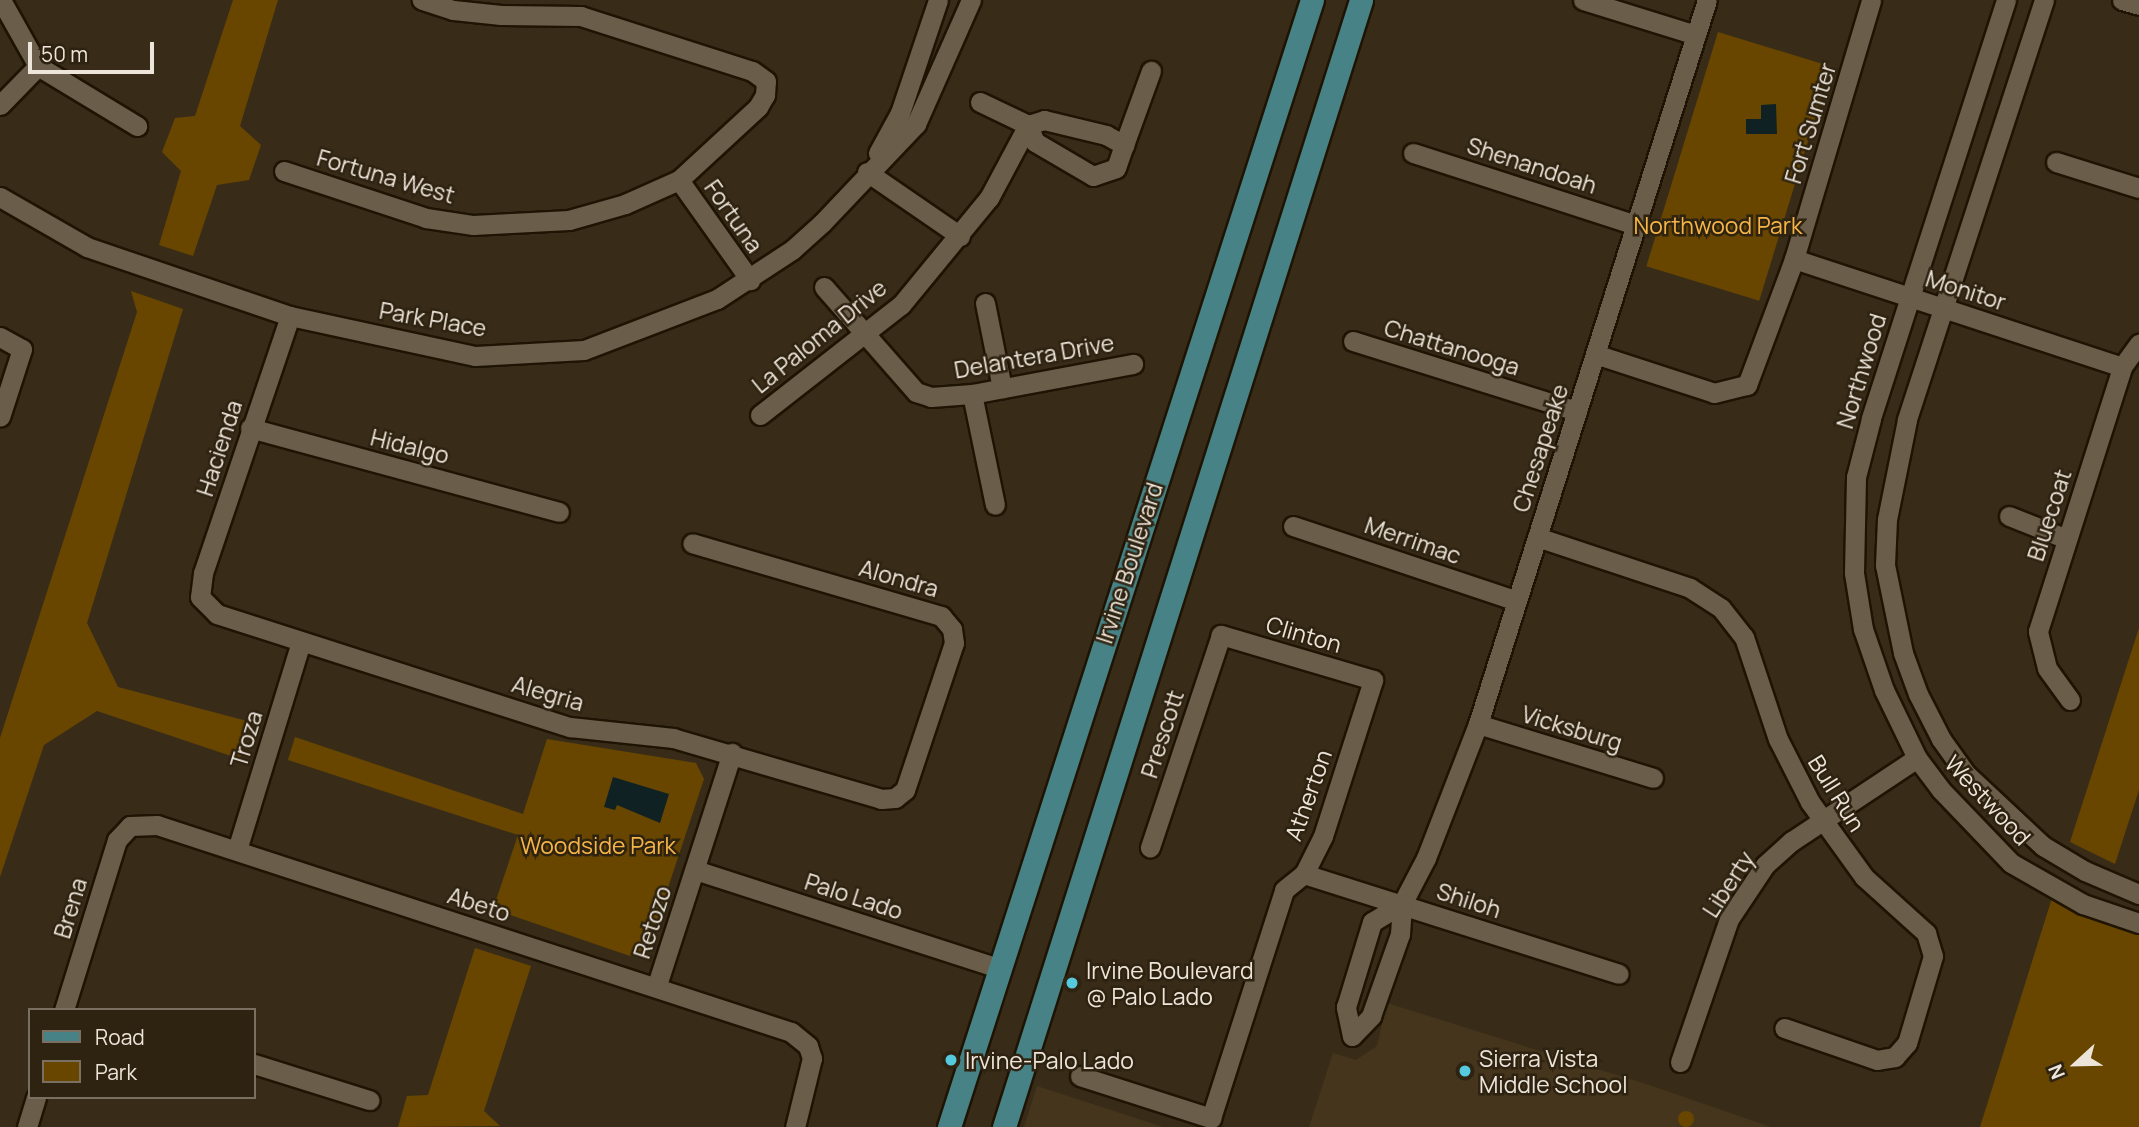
<!DOCTYPE html>
<style>
body{margin:0}
#map{position:relative;width:2139px;height:1127px;overflow:hidden;background:#382c19;font-family:Manrope,sans-serif}
div>[style]{position:absolute}
[style*='--x']{left:calc(var(--x)*1px);top:calc(var(--y)*1px);width:calc(var(--w)*1px);rotate:calc(var(--a)*1deg)}
.built>*{inset:0;background:#45351c}
.green>*{inset:0;background:#694600;transform-origin:0 0}
.round{border-radius:50%}
.water>*{inset:0;background:#102124}
.roads{filter:drop-shadow(2px 0 #1f1403) drop-shadow(-2px 0 #1f1403) drop-shadow(0 2px #1f1403) drop-shadow(0 -2px #1f1403)}
.minor>*{height:19px;margin:-9.5px;padding:0 9.5px;transform-origin:9.5px;border-radius:9.5px;background:#6a5d49}
.major>*{height:23px;margin:-11.5px;padding:0 11.5px;transform-origin:11.5px;border-radius:11.5px;background:#478386}
.dots>*{width:19px;height:19px;translate:-50% -50%;box-sizing:border-box;border:4px solid #2e2210;border-radius:50%}
span{translate:-50% -50%;white-space:nowrap;text-align:center;line-height:1.15;-webkit-text-stroke:5px #2e2210;paint-order:stroke}
.street-label{font-size:23px;color:#ede5da}
.park-label{font-size:23px;color:#f6b547}
.poi-label{font-size:23px;color:#ede5da}
.left{translate:0 -50%;text-align:left}
.legend{position:absolute;left:28px;top:1008px;width:228px;height:91px;box-sizing:border-box;background:#2e2210;border:2px solid #7a7061;margin:0;padding:9px 12px;list-style:none;font-size:21px;color:#ede5da}
.legend li{display:flex;align-items:center;gap:14px;height:35px}
.legend b{width:35px;border:2px solid #7a7061}
.north{position:absolute;left:2041px;top:1029px;width:70px;height:70px;-webkit-text-stroke:5px #2e2210;paint-order:stroke;rotate:248deg;font-size:19px;font-weight:700;line-height:28px;text-align:center;color:#ede5da}
.north::after{content:'';display:block;margin:auto;width:24px;height:32px;background:#ede5da;clip-path:polygon(50% 0,100% 100%,50% 72%,0 100%)}
.scale{position:absolute;left:28px;top:42px;width:126px;height:32px;box-sizing:border-box;border:4px solid #ede5da;border-top:0;padding-left:9px;font-size:21px;line-height:24px;white-space:nowrap;color:#ede5da;-webkit-text-stroke:5px #2e2210;paint-order:stroke}
</style>
<div id="map">
<div class="built">
<i style="clip-path:polygon(1387px 1003px,1649px 1085px,1771px 1127px,1309px 1127px,1333px 1053px,1356px 1060px,1377px 1046px)"></i>
<i style="clip-path:polygon(1037px 1086px,1163px 1127px,1024px 1127px)"></i>
</div>
<div class="green">
<i style="clip-path:polygon(233px 0,278px 0,240px 126px,261px 145px,249px 180px,217px 185px,193px 256px,159px 245px,181px 171px,162px 152px,175px 118px,195px 116px)"></i>
<i style="left:1718px;top:32px;width:118px;height:245px;rotate:17deg"></i>
<i style="clip-path:polygon(131px 291px,183px 309px,87px 623px,118px 687px,251px 722px,240px 759px,97px 711px,44px 745px,0 877px,0 738px,137px 312px)"></i>
<i style="clip-path:polygon(2139px 628px,2139px 790px,2115px 864px,2070px 842px)"></i>
<i style="clip-path:polygon(295px 737px,523px 814px,547px 739px,696px 763px,704px 779px,647px 951px,630px 956px,493px 909px,518px 835px,288px 760px)"></i>
<i style="clip-path:polygon(2052px 898px,2139px 935px,2139px 1127px,1980px 1127px)"></i>
<i style="clip-path:polygon(475px 948px,531px 966px,484px 1111px,500px 1126px,398px 1127px,407px 1096px,428px 1095px)"></i>
<i class="round" style="left:1678px;top:1111px;width:16px;height:16px"></i>
</div>
<div class="water">
<i style="clip-path:polygon(1776px 104px,1777px 134px,1746px 134px,1746px 119px,1761px 119px,1761px 105px)"></i>
<i style="clip-path:polygon(613px 777px,669px 794px,660px 823px,617px 805px,615px 810px,604px 807px)"></i>
</div>
<div class="roads">
<div class="minor">
<i style="--x:1;--y:0;--w:76;--a:60.7"></i>
<i style="--x:38;--y:66;--w:116;--a:31.2"></i>
<i style="--x:1583;--y:0;--w:118;--a:17.2"></i>
<i style="--x:2006;--y:0;--w:440;--a:107.9"></i>
<i style="--x:1871;--y:419;--w:60;--a:104.5"></i>
<i style="--x:1856;--y:477;--w:96;--a:91.2"></i>
<i style="--x:1854;--y:573;--w:57;--a:80.9"></i>
<i style="--x:1863;--y:629;--w:65;--a:71"></i>
<i style="--x:1884;--y:690;--w:76;--a:64.1"></i>
<i style="--x:1917;--y:758;--w:40;--a:53"></i>
<i style="--x:1941;--y:790;--w:101;--a:46.2"></i>
<i style="--x:2011;--y:863;--w:83;--a:29.7"></i>
<i style="--x:2083;--y:904;--w:59;--a:18.7"></i>
<i style="--x:2044;--y:0;--w:442;--a:108.1"></i>
<i style="--x:1907;--y:420;--w:101;--a:101.4"></i>
<i style="--x:1887;--y:519;--w:46;--a:92.5"></i>
<i style="--x:1885;--y:565;--w:90;--a:78.4"></i>
<i style="--x:1903;--y:653;--w:44;--a:69.9"></i>
<i style="--x:1918;--y:694;--w:51;--a:62.9"></i>
<i style="--x:1941;--y:739;--w:43;--a:54.5"></i>
<i style="--x:1966;--y:774;--w:105;--a:43.1"></i>
<i style="--x:2043;--y:846;--w:49;--a:30.8"></i>
<i style="--x:2085;--y:871;--w:59;--a:23.1"></i>
<i style="--x:2122;--y:0;--w:18;--a:16"></i>
<i style="--x:980;--y:102;--w:53;--a:25.6"></i>
<i style="--x:1028;--y:125;--w:18;--a:68"></i>
<i style="--x:1035;--y:142;--w:67;--a:30.4"></i>
<i style="--x:1093;--y:176;--w:24;--a:-19"></i>
<i style="--x:1116;--y:168;--w:24;--a:-71"></i>
<i style="--x:0;--y:105;--w:54;--a:-45.7"></i>
<i style="--x:878;--y:153;--w:46;--a:-61.2"></i>
<i style="--x:900;--y:113;--w:119;--a:-71.4"></i>
<i style="--x:1413;--y:153;--w:234;--a:17.9"></i>
<i style="--x:2056;--y:162;--w:87;--a:17.4"></i>
<i style="--x:284;--y:171;--w:150;--a:18.3"></i>
<i style="--x:426;--y:218;--w:48;--a:8.5"></i>
<i style="--x:473;--y:225;--w:96;--a:-3"></i>
<i style="--x:569;--y:220;--w:58;--a:-15.9"></i>
<i style="--x:625;--y:204;--w:59;--a:-24"></i>
<i style="--x:679;--y:180;--w:108;--a:-42.7"></i>
<i style="--x:758;--y:107;--w:14;--a:-60"></i>
<i style="--x:765;--y:95;--w:14;--a:-86"></i>
<i style="--x:766;--y:81;--w:17;--a:-144"></i>
<i style="--x:752;--y:71;--w:180;--a:-162.2"></i>
<i style="--x:581;--y:16;--w:80;--a:-179.3"></i>
<i style="--x:501;--y:15;--w:48;--a:-174.1"></i>
<i style="--x:453;--y:10;--w:33;--a:-162"></i>
<i style="--x:867;--y:172;--w:113;--a:34.5"></i>
<i style="--x:679;--y:180;--w:123;--a:54.6"></i>
<i style="--x:0;--y:197;--w:100;--a:29.9"></i>
<i style="--x:87;--y:247;--w:214;--a:18.8"></i>
<i style="--x:290;--y:316;--w:189;--a:12.2"></i>
<i style="--x:475;--y:356;--w:109;--a:-3.2"></i>
<i style="--x:584;--y:350;--w:142;--a:-21"></i>
<i style="--x:717;--y:299;--w:90;--a:-33.2"></i>
<i style="--x:792;--y:250;--w:40;--a:-42"></i>
<i style="--x:822;--y:223;--w:137;--a:-46.5"></i>
<i style="--x:916;--y:124;--w:136;--a:-66.1"></i>
<i style="--x:1794;--y:259;--w:345;--a:18.2"></i>
<i style="--x:824;--y:287;--w:140;--a:48.8"></i>
<i style="--x:916;--y:392;--w:16;--a:18"></i>
<i style="--x:931;--y:397;--w:41;--a:-4.2"></i>
<i style="--x:972;--y:394;--w:164;--a:-10.6"></i>
<i style="--x:985;--y:303;--w:87;--a:78.7"></i>
<i style="--x:290;--y:316;--w:271;--a:108.7"></i>
<i style="--x:203;--y:573;--w:24;--a:97"></i>
<i style="--x:200;--y:597;--w:24;--a:45"></i>
<i style="--x:217;--y:614;--w:371;--a:17.8"></i>
<i style="--x:570;--y:727;--w:104;--a:6.1"></i>
<i style="--x:673;--y:738;--w:217;--a:16.3"></i>
<i style="--x:881;--y:799;--w:14;--a:-4"></i>
<i style="--x:895;--y:798;--w:13;--a:-39"></i>
<i style="--x:905;--y:790;--w:155;--a:-71.6"></i>
<i style="--x:954;--y:643;--w:14;--a:-98"></i>
<i style="--x:952;--y:629;--w:17;--a:-130"></i>
<i style="--x:941;--y:616;--w:259;--a:-163.7"></i>
<i style="--x:0;--y:337;--w:25;--a:29"></i>
<i style="--x:22;--y:349;--w:71;--a:107.9"></i>
<i style="--x:1353;--y:341;--w:235;--a:17.4"></i>
<i style="--x:1595;--y:354;--w:125;--a:18.1"></i>
<i style="--x:1714;--y:393;--w:34;--a:-14"></i>
<i style="--x:1747;--y:385;--w:134;--a:-69.5"></i>
<i style="--x:1794;--y:259;--w:270;--a:-73.4"></i>
<i style="--x:972;--y:394;--w:113;--a:78.3"></i>
<i style="--x:760;--y:415;--w:179;--a:-38"></i>
<i style="--x:901;--y:305;--w:139;--a:-50.6"></i>
<i style="--x:989;--y:198;--w:83;--a:-61.9"></i>
<i style="--x:1028;--y:125;--w:17;--a:-17"></i>
<i style="--x:1044;--y:120;--w:64;--a:13.6"></i>
<i style="--x:1106;--y:135;--w:21;--a:29"></i>
<i style="--x:1124;--y:145;--w:79;--a:-70"></i>
<i style="--x:250;--y:428;--w:320;--a:15.2"></i>
<i style="--x:2009;--y:516;--w:62;--a:21.6"></i>
<i style="--x:1293;--y:526;--w:236;--a:18.5"></i>
<i style="--x:1537;--y:537;--w:161;--a:18.4"></i>
<i style="--x:1690;--y:588;--w:37;--a:33"></i>
<i style="--x:1721;--y:608;--w:37;--a:52"></i>
<i style="--x:1744;--y:637;--w:108;--a:71.6"></i>
<i style="--x:1778;--y:739;--w:71;--a:63.1"></i>
<i style="--x:1810;--y:802;--w:92;--a:54.2"></i>
<i style="--x:1864;--y:877;--w:84;--a:42.1"></i>
<i style="--x:1926;--y:933;--w:24;--a:73"></i>
<i style="--x:1933;--y:956;--w:91;--a:106.6"></i>
<i style="--x:1907;--y:1043;--w:18;--a:131"></i>
<i style="--x:1895;--y:1057;--w:18;--a:171"></i>
<i style="--x:1877;--y:1060;--w:98;--a:-161"></i>
<i style="--x:2070;--y:700;--w:39;--a:-126"></i>
<i style="--x:2047;--y:668;--w:38;--a:-104"></i>
<i style="--x:2038;--y:631;--w:277;--a:-72.3"></i>
<i style="--x:2122;--y:367;--w:29;--a:-54"></i>
<i style="--x:1478;--y:724;--w:183;--a:17.1"></i>
<i style="--x:237;--y:850;--w:218;--a:-72.9"></i>
<i style="--x:695;--y:870;--w:319;--a:17.9"></i>
<i style="--x:1304;--y:874;--w:330;--a:17.6"></i>
<i style="--x:657;--y:985;--w:244;--a:-72.1"></i>
<i style="--x:64;--y:1010;--w:178;--a:-72.7"></i>
<i style="--x:117;--y:840;--w:19;--a:-47"></i>
<i style="--x:130;--y:826;--w:27;--a:-2"></i>
<i style="--x:157;--y:825;--w:667;--a:18.08"></i>
<i style="--x:791;--y:1032;--w:22;--a:39"></i>
<i style="--x:808;--y:1046;--w:13;--a:72"></i>
<i style="--x:812;--y:1058;--w:71;--a:103.8"></i>
<i style="--x:1352;--y:1036;--w:28;--a:-46"></i>
<i style="--x:1371;--y:1016;--w:87;--a:-70.5"></i>
<i style="--x:1400;--y:934;--w:30;--a:-86"></i>
<i style="--x:1402;--y:904;--w:52;--a:-62.4"></i>
<i style="--x:1426;--y:858;--w:144;--a:-68.8"></i>
<i style="--x:1478;--y:724;--w:759;--a:-72.45"></i>
<i style="--x:1352;--y:1036;--w:30;--a:-102"></i>
<i style="--x:1346;--y:1007;--w:89;--a:-73"></i>
<i style="--x:1372;--y:922;--w:35;--a:-31"></i>
<i style="--x:1680;--y:1062;--w:151;--a:-71.1"></i>
<i style="--x:1729;--y:919;--w:65;--a:-56.3"></i>
<i style="--x:1765;--y:865;--w:36;--a:-42"></i>
<i style="--x:1792;--y:841;--w:150;--a:-33.6"></i>
<i style="--x:254;--y:1064;--w:121;--a:17.4"></i>
<i style="--x:1080;--y:1076;--w:138;--a:17.8"></i>
<i style="--x:1211;--y:1118;--w:239;--a:-72.2"></i>
<i style="--x:1284;--y:890;--w:26;--a:-39"></i>
<i style="--x:1304;--y:874;--w:42;--a:-63.4"></i>
<i style="--x:1323;--y:836;--w:164;--a:-72.2"></i>
<i style="--x:1373;--y:680;--w:159;--a:-163.5"></i>
<i style="--x:1221;--y:635;--w:224;--a:108.5"></i>
<i style="--x:27;--y:1127;--w:31;--a:-73"></i>
</div>
<div class="major">
<i style="--x:949;--y:1127;--w:1184;--a:-72.15"></i>
<i style="--x:1004;--y:1127;--w:1182;--a:-72.42"></i>
</div>
</div>
<div class="dots">
<i style="left:1072px;top:983px;background:#55cadf"></i>
<i style="left:951px;top:1060px;background:#55cadf"></i>
<i style="left:1465px;top:1071px;background:#55cadf"></i>
</div>
<div class="street-label">
<span style="left:1810px;top:123px;rotate:-73deg">Fort Sumter</span>
<span style="left:1532px;top:165px;rotate:18deg">Shenandoah</span>
<span style="left:386px;top:176px;rotate:16deg">Fortuna West</span>
<span style="left:734px;top:216px;rotate:55deg">Fortuna</span>
<span style="left:1966px;top:290px;rotate:18deg">Monitor</span>
<span style="left:433px;top:319px;rotate:10deg">Park Place</span>
<span style="left:819px;top:336px;rotate:-39deg">La Paloma Drive</span>
<span style="left:1452px;top:347px;rotate:17deg">Chattanooga</span>
<span style="left:1034px;top:356px;rotate:-10deg">Delantera Drive</span>
<span style="left:1861px;top:371px;rotate:-73deg">Northwood</span>
<span style="left:410px;top:446px;rotate:14deg">Hidalgo</span>
<span style="left:219px;top:448px;rotate:-72deg">Hacienda</span>
<span style="left:1540px;top:448px;rotate:-72deg">Chesapeake</span>
<span style="left:2049px;top:515px;rotate:-72deg">Bluecoat</span>
<span style="left:1413px;top:540px;rotate:19deg">Merrimac</span>
<span style="left:1129px;top:563px;rotate:-72deg">Irvine Boulevard</span>
<span style="left:899px;top:578px;rotate:16deg">Alondra</span>
<span style="left:1304px;top:634px;rotate:16deg">Clinton</span>
<span style="left:548px;top:693px;rotate:16deg">Alegria</span>
<span style="left:1572px;top:728px;rotate:17deg">Vicksburg</span>
<span style="left:1162px;top:734px;rotate:-72deg">Prescott</span>
<span style="left:246px;top:739px;rotate:-73deg">Troza</span>
<span style="left:1837px;top:793px;rotate:58deg">Bull Run</span>
<span style="left:1308px;top:795px;rotate:-70deg">Atherton</span>
<span style="left:1988px;top:800px;rotate:47deg">Westwood</span>
<span style="left:1728px;top:884px;rotate:-57deg">Liberty</span>
<span style="left:854px;top:896px;rotate:18deg">Palo Lado</span>
<span style="left:1469px;top:900px;rotate:18deg">Shiloh</span>
<span style="left:479px;top:904px;rotate:18deg">Abeto</span>
<span style="left:70px;top:908px;rotate:-73deg">Brena</span>
<span style="left:652px;top:922px;rotate:-72deg">Retozo</span>
</div>
<div class="park-label">
<span style="left:1718px;top:225px">Northwood Park</span>
<span style="left:598px;top:845px">Woodside Park</span>
</div>
<div class="poi-label">
<span class="left" style="left:1086px;top:983px">Irvine Boulevard<br>@ Palo Lado</span>
<span class="left" style="left:1479px;top:1071px">Sierra Vista<br>Middle School</span>
<span class="left" style="left:965px;top:1060px">Irvine-Palo Lado</span>
</div>
<ul class="legend">
<li><b style="height:9px;background:#478386"></b>Road</li>
<li><b style="height:19px;background:#694600"></b>Park</li>
</ul>
<div class="north">N</div>
<div class="scale">50 m</div>
</div>
